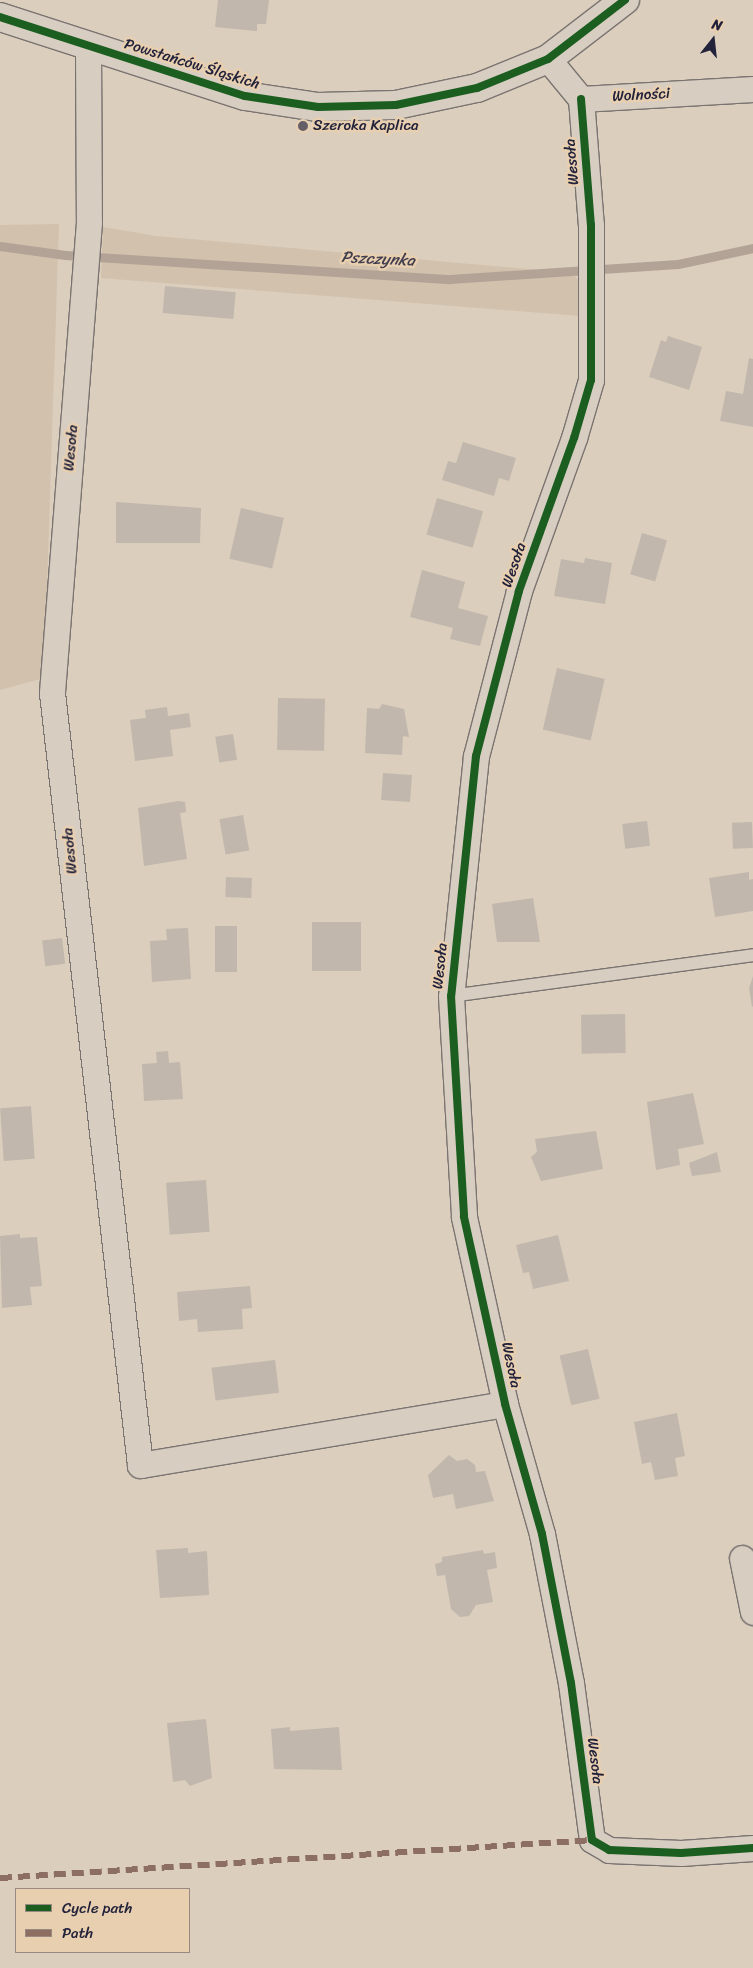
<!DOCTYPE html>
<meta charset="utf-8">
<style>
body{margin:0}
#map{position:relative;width:753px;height:1968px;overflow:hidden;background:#dbcebd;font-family:Sriracha,sans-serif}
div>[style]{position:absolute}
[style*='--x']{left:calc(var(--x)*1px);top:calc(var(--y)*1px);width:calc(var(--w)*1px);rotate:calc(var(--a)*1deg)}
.green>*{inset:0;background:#d2c1ac}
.stream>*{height:9px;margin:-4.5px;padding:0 4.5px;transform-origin:4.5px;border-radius:4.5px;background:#b3a396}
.building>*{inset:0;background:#c1b7ac;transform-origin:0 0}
.roads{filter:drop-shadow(1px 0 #7a7471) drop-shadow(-1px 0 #7a7471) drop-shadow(0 1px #7a7471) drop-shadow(0 -1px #7a7471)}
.lane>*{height:12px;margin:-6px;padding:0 6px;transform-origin:6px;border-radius:6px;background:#d7cdc1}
.street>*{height:25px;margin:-12.5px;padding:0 12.5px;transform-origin:12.5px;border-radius:12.5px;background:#d7cdc1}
.secondary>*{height:28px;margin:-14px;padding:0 14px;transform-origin:14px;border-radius:14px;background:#d7cdc1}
.quiet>*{height:6px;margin-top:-3px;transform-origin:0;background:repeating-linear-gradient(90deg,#8d6e63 0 12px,transparent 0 18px)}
.cycleway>*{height:8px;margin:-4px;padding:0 4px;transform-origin:4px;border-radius:4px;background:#1b5e20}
.dots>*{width:14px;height:14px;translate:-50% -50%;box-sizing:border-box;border:2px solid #e8cfb0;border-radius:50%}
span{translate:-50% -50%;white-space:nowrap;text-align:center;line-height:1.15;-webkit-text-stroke:5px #e8cfb0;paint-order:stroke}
.street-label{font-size:15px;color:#22223b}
.poi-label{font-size:15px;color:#22223b}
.left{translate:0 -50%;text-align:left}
.water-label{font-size:16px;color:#423e4e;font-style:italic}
.legend{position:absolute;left:15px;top:1888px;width:175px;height:65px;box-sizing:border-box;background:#e8cfb0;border:1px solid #998a81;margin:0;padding:6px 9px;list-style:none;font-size:15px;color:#22223b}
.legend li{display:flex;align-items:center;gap:10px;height:25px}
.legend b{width:25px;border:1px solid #998a81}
.north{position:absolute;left:688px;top:15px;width:50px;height:50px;-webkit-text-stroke:4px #e8cfb0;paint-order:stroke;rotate:16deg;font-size:14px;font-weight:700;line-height:20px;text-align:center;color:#22223b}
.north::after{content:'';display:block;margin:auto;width:18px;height:22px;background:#22223b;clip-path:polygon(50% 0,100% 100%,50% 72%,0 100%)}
</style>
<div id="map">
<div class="green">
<i style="clip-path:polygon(59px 224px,44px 678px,0 690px,0 225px)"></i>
<i style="clip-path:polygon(103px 227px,156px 236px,573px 273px,581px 284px,580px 316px,101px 278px)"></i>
</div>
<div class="stream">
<i style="--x:0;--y:246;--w:66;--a:7.9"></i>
<i style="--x:65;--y:255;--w:386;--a:3.6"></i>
<i style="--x:450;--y:279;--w:228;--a:-3.8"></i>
<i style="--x:678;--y:264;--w:77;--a:-12"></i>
</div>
<div class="building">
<i style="clip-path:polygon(218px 0,269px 0,266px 24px,257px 24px,257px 31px,215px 27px)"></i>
<i style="left:165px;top:286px;width:71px;height:27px;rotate:5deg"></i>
<i style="clip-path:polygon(668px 336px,702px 347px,689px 390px,649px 377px,661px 340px,666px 342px)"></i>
<i style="clip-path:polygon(749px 358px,753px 359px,753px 427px,720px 421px,726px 391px,743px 394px)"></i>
<i style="clip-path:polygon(463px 442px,516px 458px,509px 481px,499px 478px,494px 496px,442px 480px,448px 461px,456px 463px)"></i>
<i style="left:437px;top:498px;width:48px;height:38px;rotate:16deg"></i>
<i style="clip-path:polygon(116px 502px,201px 508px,200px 543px,116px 543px)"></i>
<i style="left:241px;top:508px;width:44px;height:52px;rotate:13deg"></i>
<i style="left:642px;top:533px;width:26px;height:43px;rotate:16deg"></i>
<i style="clip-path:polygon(585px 558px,612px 563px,605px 604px,554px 596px,561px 559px,584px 563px)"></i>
<i style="clip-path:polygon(422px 570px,465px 582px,458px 608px,488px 616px,480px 646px,450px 639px,453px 628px,410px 617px)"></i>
<i style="left:557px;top:668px;width:49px;height:63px;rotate:13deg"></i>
<i style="left:278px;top:698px;width:47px;height:52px;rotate:1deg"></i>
<i style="clip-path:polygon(382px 704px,404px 709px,409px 737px,403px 736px,402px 755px,365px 753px,367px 708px,379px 709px)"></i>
<i style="clip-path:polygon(167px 707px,168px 716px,189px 713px,191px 727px,170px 730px,173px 756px,135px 761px,130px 720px,146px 718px,145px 710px)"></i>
<i style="left:233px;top:734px;width:26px;height:18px;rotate:81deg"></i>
<i style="left:383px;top:773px;width:29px;height:27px;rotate:4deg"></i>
<i style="clip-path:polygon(178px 801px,185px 802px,186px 812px,180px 813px,187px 859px,144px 866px,138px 808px)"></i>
<i style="left:243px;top:815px;width:36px;height:24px;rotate:80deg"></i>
<i style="left:647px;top:821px;width:25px;height:25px;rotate:83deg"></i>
<i style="left:752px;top:822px;width:26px;height:20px;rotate:88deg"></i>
<i style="clip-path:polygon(749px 872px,749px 880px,753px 879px,753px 911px,715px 917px,709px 878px)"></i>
<i style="left:226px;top:877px;width:26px;height:20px;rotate:2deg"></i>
<i style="clip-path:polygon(533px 898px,540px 942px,497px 942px,492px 904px)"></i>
<i style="left:361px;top:922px;width:49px;height:49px;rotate:90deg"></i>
<i style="left:215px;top:926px;width:22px;height:46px"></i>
<i style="clip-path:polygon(188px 928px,191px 979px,152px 982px,150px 941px,167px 940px,166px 929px)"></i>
<i style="left:62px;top:938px;width:26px;height:20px;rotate:83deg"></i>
<i style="clip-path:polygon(753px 976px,753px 1006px,752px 1007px,749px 988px)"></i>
<i style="left:625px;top:1014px;width:39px;height:44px;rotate:89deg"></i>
<i style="clip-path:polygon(168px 1051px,169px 1063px,180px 1062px,183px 1099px,144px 1101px,142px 1064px,157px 1063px,156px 1052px)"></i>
<i style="clip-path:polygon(693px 1093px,704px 1144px,678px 1149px,680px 1165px,656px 1170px,647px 1102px)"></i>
<i style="left:31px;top:1106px;width:53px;height:31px;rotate:86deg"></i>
<i style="clip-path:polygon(596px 1131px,603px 1169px,541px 1181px,531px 1157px,537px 1152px,535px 1139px)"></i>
<i style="clip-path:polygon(717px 1152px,721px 1172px,692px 1176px,689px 1163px)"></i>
<i style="left:206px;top:1180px;width:52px;height:40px;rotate:86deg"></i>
<i style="clip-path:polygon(20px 1234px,20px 1238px,37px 1237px,42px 1286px,30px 1287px,32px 1305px,2px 1308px,0 1236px)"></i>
<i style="clip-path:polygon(558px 1235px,569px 1281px,533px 1289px,529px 1272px,523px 1273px,516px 1245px)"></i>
<i style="clip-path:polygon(250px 1286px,252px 1308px,242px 1309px,243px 1329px,198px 1332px,197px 1319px,179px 1321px,177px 1292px)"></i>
<i style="left:588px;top:1349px;width:51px;height:29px;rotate:77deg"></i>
<i style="left:275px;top:1360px;width:33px;height:64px;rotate:83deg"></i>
<i style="clip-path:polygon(677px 1413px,685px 1456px,675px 1458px,678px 1476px,655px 1480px,651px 1462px,642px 1464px,634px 1422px)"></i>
<i style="clip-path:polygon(449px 1455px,457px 1461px,467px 1459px,475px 1465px,476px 1472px,485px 1471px,494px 1501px,456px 1509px,453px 1494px,433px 1498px,428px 1475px)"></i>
<i style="clip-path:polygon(188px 1548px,188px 1553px,207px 1551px,209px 1595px,160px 1598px,156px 1550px)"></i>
<i style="clip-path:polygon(483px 1550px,484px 1554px,495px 1552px,497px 1568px,487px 1570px,493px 1602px,476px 1605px,469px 1616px,460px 1617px,451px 1609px,445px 1575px,437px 1576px,435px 1564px,442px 1562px,442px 1557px)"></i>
<i style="clip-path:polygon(206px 1719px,212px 1778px,190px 1786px,185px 1780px,173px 1782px,167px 1723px)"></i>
<i style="clip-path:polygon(290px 1727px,290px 1731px,339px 1727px,342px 1770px,274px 1769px,271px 1729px)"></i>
</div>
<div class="roads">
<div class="lane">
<i style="--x:451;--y:996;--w:305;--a:-7.7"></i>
</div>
<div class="street">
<i style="--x:88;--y:45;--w:177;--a:89.7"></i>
<i style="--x:89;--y:222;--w:472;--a:94.5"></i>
<i style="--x:52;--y:693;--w:777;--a:83.5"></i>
<i style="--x:140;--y:1465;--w:370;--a:-9.5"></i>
<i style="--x:548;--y:59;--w:52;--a:50.5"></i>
<i style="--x:581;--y:99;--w:172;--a:-3.3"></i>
<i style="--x:581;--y:99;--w:126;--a:85.5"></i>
<i style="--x:591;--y:225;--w:155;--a:90"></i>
<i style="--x:591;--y:380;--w:60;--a:106.3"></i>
<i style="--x:574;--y:438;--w:163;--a:109.8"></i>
<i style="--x:519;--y:591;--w:171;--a:104.6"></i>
<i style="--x:476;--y:756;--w:241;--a:95.9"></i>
<i style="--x:451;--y:996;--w:221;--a:86.6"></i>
<i style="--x:464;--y:1217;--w:191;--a:77.6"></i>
<i style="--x:505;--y:1404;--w:135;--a:74.1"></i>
<i style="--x:542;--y:1534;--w:152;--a:79"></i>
<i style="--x:571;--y:1683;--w:158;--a:82.4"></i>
<i style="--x:592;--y:1840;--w:20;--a:30"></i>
<i style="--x:609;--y:1850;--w:72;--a:2.4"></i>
<i style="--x:681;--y:1853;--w:72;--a:-4"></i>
<i style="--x:742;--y:1558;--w:55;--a:78.5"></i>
</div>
<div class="secondary">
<i style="--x:0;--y:17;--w:257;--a:17.9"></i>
<i style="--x:245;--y:96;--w:74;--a:8.6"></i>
<i style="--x:318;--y:107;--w:78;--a:-1.5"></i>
<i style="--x:396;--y:105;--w:83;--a:-11.9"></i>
<i style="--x:477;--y:88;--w:77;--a:-22.2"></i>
<i style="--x:548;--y:59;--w:97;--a:-37.5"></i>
</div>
</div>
<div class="quiet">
<i style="--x:0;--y:1878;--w:593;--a:-3.67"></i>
</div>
<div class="cycleway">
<i style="--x:0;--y:17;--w:257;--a:17.9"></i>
<i style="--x:245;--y:96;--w:74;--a:8.6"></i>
<i style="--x:318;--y:107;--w:78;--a:-1.5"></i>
<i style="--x:396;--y:105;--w:83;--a:-11.9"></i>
<i style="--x:477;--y:88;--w:77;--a:-22.2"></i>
<i style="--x:548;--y:59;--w:97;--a:-37.5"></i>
<i style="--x:581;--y:99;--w:126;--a:85.5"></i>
<i style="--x:591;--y:225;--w:155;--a:90"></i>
<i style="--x:591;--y:380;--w:60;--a:106.3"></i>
<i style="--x:574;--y:438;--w:163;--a:109.8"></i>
<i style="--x:519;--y:591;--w:171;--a:104.6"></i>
<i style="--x:476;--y:756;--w:241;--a:95.9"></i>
<i style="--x:451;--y:996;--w:221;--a:86.6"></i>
<i style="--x:464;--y:1217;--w:191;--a:77.6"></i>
<i style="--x:505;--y:1404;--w:135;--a:74.1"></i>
<i style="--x:542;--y:1534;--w:152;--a:79"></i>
<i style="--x:571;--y:1683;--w:158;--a:82.4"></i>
<i style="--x:592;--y:1840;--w:20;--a:30"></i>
<i style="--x:609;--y:1850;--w:72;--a:2.4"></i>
<i style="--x:681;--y:1853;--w:72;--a:-4"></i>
</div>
<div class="dots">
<i style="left:303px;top:126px;background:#635e68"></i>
</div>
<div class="street-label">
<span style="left:192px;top:64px;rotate:17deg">Powstańców Śląskich</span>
<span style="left:641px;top:95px;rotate:-3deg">Wolności</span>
<span style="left:572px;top:162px;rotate:-95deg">Wesoła</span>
<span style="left:71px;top:448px;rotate:-85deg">Wesoła</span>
<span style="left:514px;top:565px;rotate:-71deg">Wesoła</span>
<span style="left:70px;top:851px;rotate:-96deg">Wesoła</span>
<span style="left:440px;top:966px;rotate:-84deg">Wesoła</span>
<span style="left:511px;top:1365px;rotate:78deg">Wesoła</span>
<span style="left:595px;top:1761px;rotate:83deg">Wesoła</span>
</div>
<div class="poi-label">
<span class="left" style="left:313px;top:126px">Szeroka Kaplica</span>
</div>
<div class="water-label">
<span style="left:378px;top:259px;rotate:3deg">Pszczynka</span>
</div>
<ul class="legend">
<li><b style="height:6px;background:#1b5e20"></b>Cycle path</li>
<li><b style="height:6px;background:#8d6e63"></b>Path</li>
</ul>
<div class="north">N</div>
</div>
